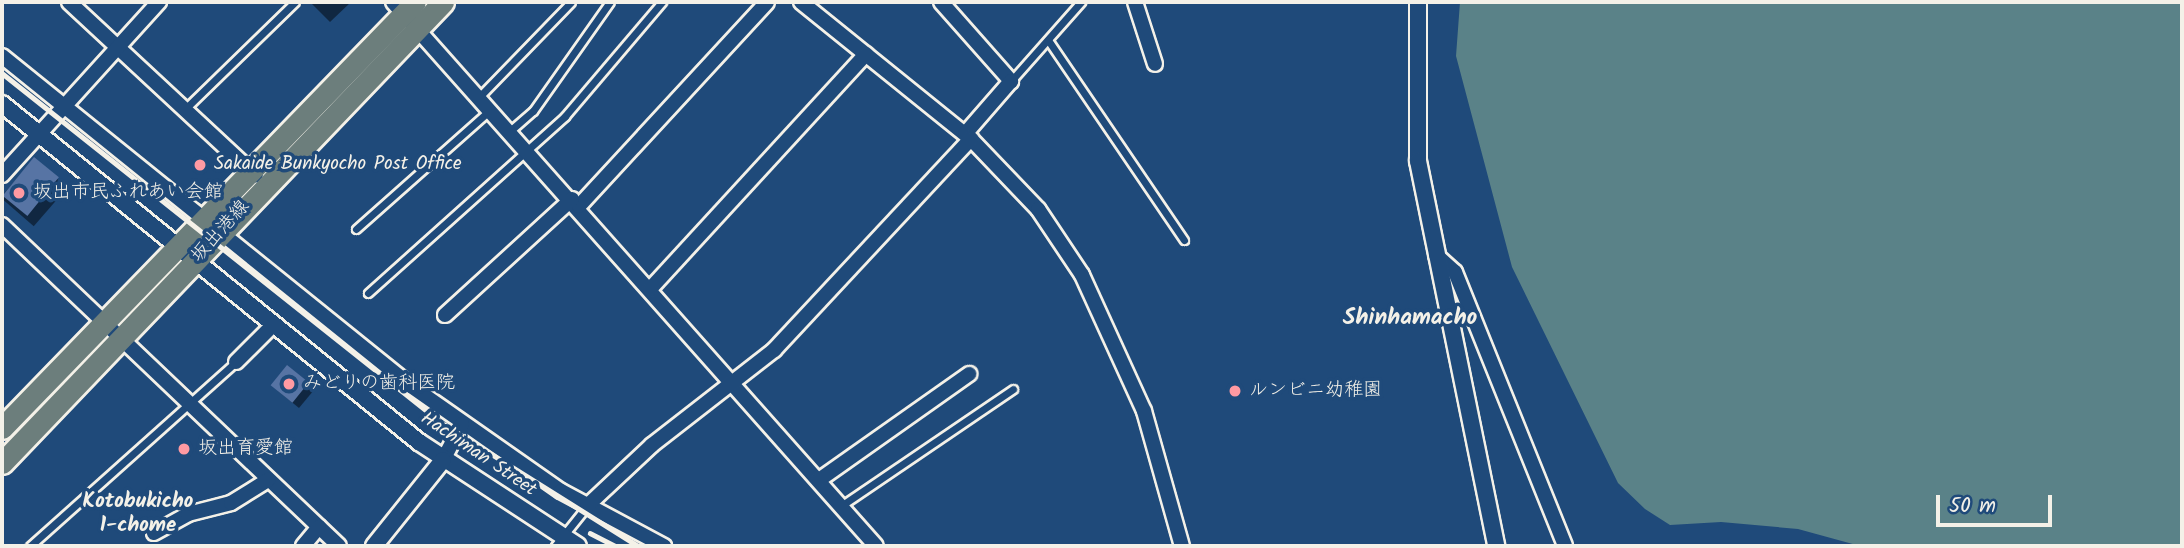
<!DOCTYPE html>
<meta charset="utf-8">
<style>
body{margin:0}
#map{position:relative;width:2184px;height:548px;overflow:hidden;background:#1f4a7a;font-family:Kalam,"Klee One",sans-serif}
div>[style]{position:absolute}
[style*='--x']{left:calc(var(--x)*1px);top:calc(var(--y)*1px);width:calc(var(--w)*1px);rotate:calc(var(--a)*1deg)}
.green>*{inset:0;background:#5a8288}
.shadow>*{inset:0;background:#0007;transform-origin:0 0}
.building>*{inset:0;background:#5774a4;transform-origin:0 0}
.roads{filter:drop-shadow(2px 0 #f4f1e8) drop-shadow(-2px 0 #f4f1e8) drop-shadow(0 2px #f4f1e8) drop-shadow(0 -2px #f4f1e8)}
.service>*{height:7px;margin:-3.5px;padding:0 3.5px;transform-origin:3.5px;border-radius:3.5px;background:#1f4a7a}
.minor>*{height:14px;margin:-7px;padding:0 7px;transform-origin:7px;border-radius:7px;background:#1f4a7a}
.tertiary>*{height:16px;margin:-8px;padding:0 8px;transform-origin:8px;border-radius:8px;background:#1f4a7a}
.primary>*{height:21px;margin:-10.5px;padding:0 10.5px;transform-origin:10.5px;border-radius:10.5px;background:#6c7e7c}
.rail>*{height:4.5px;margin:-2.25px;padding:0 2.25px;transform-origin:2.25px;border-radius:2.25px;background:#f4f1e8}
.dots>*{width:19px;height:19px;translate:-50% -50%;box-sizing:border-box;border:4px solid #1f4a7a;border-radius:50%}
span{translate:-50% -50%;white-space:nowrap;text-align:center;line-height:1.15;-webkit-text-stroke:7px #1f4a7a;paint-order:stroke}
.poi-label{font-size:19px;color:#f4f1e8}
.left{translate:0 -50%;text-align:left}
.street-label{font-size:19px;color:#f4f1e8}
.neighbourhood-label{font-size:21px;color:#f4f1e8;font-weight:700}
.quarter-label{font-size:23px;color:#f4f1e8;font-weight:700}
.frame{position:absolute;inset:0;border:4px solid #f4f1e8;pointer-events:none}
.scale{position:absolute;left:1936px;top:495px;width:116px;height:32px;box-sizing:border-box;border:4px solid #f4f1e8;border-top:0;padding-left:9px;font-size:21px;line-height:24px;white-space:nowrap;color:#f4f1e8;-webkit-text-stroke:5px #1f4a7a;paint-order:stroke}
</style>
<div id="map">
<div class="green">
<i style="clip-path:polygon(1460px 2px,2182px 2px,2182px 546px,1860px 546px,1798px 529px,1721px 522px,1670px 525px,1645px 509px,1618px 483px,1512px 267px,1456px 56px)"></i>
</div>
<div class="shadow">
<i style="clip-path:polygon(310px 2px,351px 2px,330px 22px)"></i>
<i style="left:34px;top:159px;width:44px;height:51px;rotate:41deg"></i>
<i style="clip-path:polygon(308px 384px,314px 390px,299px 408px,278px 391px)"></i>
</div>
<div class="building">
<i style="left:34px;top:157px;width:32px;height:50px;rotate:39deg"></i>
<i style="left:287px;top:365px;width:28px;height:26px;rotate:39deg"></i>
</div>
<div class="roads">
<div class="service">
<i style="--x:1048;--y:40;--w:242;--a:55.8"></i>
<i style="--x:1011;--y:81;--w:106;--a:-48.5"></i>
<i style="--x:481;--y:95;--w:129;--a:-45.9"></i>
<i style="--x:185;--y:109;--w:153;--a:-44.2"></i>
<i style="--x:511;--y:130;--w:29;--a:-41"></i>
<i style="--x:533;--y:111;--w:133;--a:-54.8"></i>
<i style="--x:356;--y:229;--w:178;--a:-41.6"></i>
<i style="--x:368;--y:293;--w:265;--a:-41.9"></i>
<i style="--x:565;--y:116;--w:150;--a:-49.6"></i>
<i style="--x:841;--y:506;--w:208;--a:-34.2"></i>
<i style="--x:30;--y:546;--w:276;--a:-41.8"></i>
<i style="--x:555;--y:546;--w:51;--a:-51.3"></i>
</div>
<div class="minor">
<i style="--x:69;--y:2;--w:255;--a:42.9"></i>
<i style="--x:393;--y:2;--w:727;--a:48.4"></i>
<i style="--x:801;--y:2;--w:218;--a:38.9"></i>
<i style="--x:971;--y:139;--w:97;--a:46.3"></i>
<i style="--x:1038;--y:209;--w:79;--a:56.3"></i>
<i style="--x:1082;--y:275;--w:149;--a:65.5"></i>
<i style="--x:1144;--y:411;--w:140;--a:74.3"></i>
<i style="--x:941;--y:2;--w:106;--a:48.5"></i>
<i style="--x:1011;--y:81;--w:70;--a:131"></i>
<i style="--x:1135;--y:2;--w:65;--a:72.1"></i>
<i style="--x:2;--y:56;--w:526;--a:38.9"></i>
<i style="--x:411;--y:386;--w:183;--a:35"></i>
<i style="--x:561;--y:491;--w:117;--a:28.1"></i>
<i style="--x:2;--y:175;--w:234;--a:-47.8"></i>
<i style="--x:579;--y:206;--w:277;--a:-47.3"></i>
<i style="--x:2;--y:225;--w:465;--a:43.6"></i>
<i style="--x:1436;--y:255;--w:25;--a:42"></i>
<i style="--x:1455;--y:272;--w:295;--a:68.1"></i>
<i style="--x:650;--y:289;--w:319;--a:-47.4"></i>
<i style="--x:445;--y:315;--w:172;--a:-42.4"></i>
<i style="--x:236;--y:362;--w:51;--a:-45"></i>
<i style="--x:443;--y:460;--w:41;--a:-62.2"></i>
<i style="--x:819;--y:480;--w:184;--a:-35.2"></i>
<i style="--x:587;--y:506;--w:89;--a:-43.2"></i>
<i style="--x:652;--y:445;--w:155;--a:-37.9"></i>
<i style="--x:774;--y:350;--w:289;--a:-47"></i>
<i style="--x:154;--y:533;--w:39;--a:-29"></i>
<i style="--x:188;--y:514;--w:44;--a:-14.3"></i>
<i style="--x:231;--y:503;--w:44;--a:-31.9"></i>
<i style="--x:303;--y:546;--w:25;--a:-50"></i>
</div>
<div class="tertiary">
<i style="--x:1418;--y:2;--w:159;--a:90"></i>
<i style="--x:1418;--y:161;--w:393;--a:78.5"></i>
<i style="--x:2;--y:104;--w:537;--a:39.03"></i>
<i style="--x:419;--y:442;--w:190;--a:33.2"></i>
<i style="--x:374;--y:546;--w:110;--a:-51.3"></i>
</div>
<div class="primary">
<i style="--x:2;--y:428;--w:593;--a:-45.89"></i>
<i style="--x:2;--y:463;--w:638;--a:-46.27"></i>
</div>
</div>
<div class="rail">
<i style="--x:2;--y:73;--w:562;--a:38.5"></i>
<i style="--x:442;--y:423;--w:231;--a:32.1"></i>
<i style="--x:590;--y:533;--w:28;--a:27"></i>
</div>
<div class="dots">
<i style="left:200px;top:165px;background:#ff9aa2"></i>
<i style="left:19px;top:193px;background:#ff9aa2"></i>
<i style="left:289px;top:384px;background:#ff9aa2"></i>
<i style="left:1235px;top:391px;background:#ff9aa2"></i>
<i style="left:184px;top:449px;background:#ff9aa2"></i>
</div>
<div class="poi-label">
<span class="left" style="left:214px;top:165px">Sakaide Bunkyocho Post Office</span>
<span class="left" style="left:33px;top:193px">坂出市民ふれあい会館</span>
<span class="left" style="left:303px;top:384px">みどりの歯科医院</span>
<span class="left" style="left:1249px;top:391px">ルンビニ幼稚園</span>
<span class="left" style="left:198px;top:449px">坂出育愛館</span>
</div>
<div class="street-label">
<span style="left:221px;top:232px;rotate:-48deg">坂出港線</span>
<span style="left:478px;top:455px;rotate:34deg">Hachiman Street</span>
</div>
<div class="neighbourhood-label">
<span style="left:138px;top:514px">Kotobukicho<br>1-chome</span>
</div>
<div class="quarter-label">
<span style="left:1410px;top:318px">Shinhamacho</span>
</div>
<div class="frame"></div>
<div class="scale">50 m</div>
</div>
